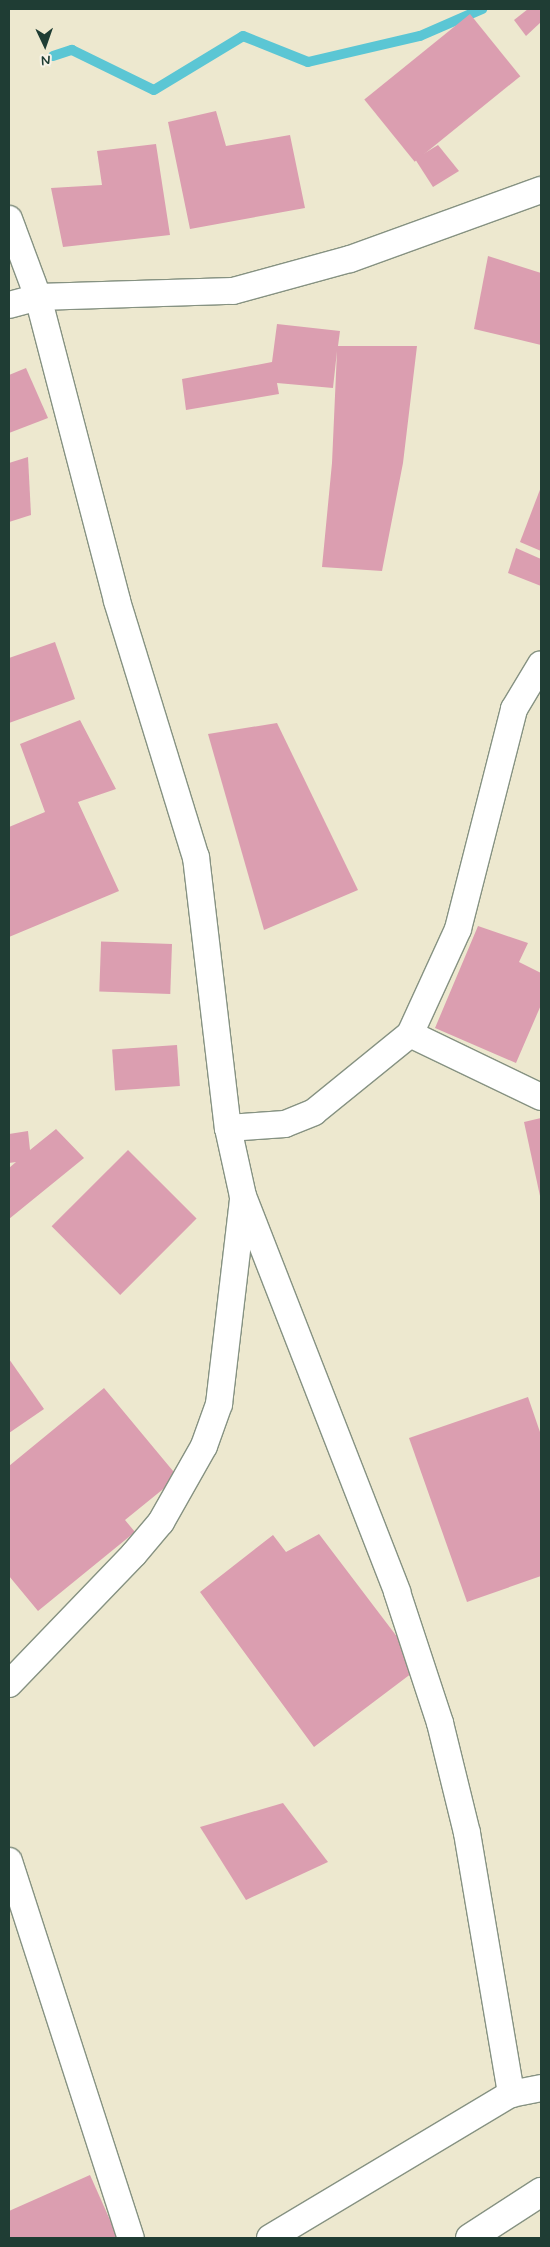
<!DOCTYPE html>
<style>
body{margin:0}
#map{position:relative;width:550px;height:2247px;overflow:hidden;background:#ede8cf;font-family:Mynerve,sans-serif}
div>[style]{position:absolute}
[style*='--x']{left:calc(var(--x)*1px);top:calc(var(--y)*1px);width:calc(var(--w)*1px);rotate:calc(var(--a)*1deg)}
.stream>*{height:10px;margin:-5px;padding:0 5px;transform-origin:5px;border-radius:5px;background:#5bc6d4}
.building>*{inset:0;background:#db9eb0;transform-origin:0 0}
.roads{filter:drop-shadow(1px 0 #869282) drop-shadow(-1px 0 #869282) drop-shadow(0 1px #869282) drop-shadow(0 -1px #869282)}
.street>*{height:26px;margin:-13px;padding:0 13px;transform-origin:13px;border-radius:13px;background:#fff}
.highway>*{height:28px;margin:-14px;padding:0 14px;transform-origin:14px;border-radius:14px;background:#fff}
span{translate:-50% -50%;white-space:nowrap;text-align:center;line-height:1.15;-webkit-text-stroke:4px #f7f3e8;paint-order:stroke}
.frame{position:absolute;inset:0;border:10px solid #1f3d34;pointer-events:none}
.north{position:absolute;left:20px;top:20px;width:50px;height:50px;-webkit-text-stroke:4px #f7f3e8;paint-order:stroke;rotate:177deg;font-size:14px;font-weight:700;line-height:20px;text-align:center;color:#1f3d34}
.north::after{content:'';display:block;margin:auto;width:18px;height:22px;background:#1f3d34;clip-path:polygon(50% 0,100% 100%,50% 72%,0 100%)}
</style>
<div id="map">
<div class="stream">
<i style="--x:53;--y:56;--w:20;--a:-18"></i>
<i style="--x:72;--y:50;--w:91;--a:26"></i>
<i style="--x:154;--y:90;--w:104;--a:-31.2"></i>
<i style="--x:243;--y:36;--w:70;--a:21.8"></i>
<i style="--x:308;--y:62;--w:115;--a:-13.1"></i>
<i style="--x:420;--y:36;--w:68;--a:-23.5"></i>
</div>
<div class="building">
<i style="clip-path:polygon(528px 9px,541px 9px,541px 22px,526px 36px,514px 20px)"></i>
<i style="left:470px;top:14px;width:80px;height:136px;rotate:51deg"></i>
<i style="clip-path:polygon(216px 111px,226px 146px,290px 135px,305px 208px,190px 229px,168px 122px)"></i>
<i style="clip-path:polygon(156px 144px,170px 235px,63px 247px,51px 188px,102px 185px,97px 151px)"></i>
<i style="clip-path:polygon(438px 145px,459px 171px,433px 187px,415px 159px)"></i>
<i style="clip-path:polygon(488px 256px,541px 273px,541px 345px,474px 329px)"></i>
<i style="clip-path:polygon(277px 324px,340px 331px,338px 346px,417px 346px,403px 463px,382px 571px,322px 567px,332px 463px,337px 351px,333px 388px,277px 383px,279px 394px,186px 410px,182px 379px,272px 362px)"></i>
<i style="clip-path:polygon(26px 368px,48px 418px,9px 433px,9px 375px)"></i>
<i style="clip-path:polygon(28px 457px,31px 515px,9px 522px,9px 463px)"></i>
<i style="clip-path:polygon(541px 487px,541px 551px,520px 542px)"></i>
<i style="clip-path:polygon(516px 548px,541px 559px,541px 586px,508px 573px)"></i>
<i style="clip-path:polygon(55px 642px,75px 699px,9px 723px,9px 658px)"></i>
<i style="clip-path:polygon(80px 720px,116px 789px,78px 802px,119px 891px,9px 937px,9px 827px,45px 812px,20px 744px)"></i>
<i style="clip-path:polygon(277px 723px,358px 890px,264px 930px,208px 734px)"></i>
<i style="clip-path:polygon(478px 926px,528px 943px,519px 962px,541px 973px,541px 1005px,516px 1063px,435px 1028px)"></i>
<i style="left:172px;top:944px;width:50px;height:71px;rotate:92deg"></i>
<i style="left:177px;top:1045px;width:41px;height:65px;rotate:86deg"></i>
<i style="clip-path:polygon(541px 1118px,541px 1196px,540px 1196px,524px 1122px)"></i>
<i style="clip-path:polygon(56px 1129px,84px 1158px,9px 1219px,9px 1168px,16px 1162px,9px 1163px,9px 1134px,28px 1131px,30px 1150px)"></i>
<i style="left:128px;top:1150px;width:97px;height:108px;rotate:45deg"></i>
<i style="clip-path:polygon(9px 1359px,44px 1409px,9px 1433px)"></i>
<i style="clip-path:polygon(104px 1388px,178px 1477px,125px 1520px,135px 1532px,38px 1611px,9px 1576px,9px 1466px)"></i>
<i style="clip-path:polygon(528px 1397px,541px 1435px,541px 1576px,467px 1602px,409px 1438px)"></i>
<i style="clip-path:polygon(319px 1534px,420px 1667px,314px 1747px,200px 1592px,273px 1535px,286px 1552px)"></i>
<i style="clip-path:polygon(283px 1803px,328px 1862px,246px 1900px,200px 1827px)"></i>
<i style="clip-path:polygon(90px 2175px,118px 2238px,9px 2238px,9px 2211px)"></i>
</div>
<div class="roads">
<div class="street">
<i style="--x:9;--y:219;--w:83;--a:69.6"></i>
<i style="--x:38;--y:297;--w:314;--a:75.4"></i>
<i style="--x:117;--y:601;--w:268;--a:72.9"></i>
<i style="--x:196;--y:857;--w:273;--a:83.3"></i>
<i style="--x:228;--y:1128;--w:70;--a:77.6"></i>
<i style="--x:243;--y:1196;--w:425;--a:68.7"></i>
<i style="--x:397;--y:1592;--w:138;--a:71.8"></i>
<i style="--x:440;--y:1723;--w:113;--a:76.2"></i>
<i style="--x:467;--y:1833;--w:265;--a:80.4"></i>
<i style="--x:9;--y:305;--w:30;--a:-15"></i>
<i style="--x:38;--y:297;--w:195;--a:-1.8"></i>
<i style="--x:233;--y:291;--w:121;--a:-15.3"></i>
<i style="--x:350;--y:259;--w:203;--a:-19.9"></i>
<i style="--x:410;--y:1034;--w:115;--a:-65.4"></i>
<i style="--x:458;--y:929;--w:227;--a:-75.7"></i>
<i style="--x:514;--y:709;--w:52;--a:-59"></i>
<i style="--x:228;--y:1128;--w:57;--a:-4"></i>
<i style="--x:285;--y:1124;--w:31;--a:-22"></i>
<i style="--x:314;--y:1112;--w:124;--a:-39.1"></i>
<i style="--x:410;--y:1034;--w:145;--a:25.7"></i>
<i style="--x:9;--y:1684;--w:180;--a:-46.1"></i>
<i style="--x:134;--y:1554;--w:42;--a:-49.8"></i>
<i style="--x:161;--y:1522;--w:87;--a:-60.5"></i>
<i style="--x:204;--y:1446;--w:45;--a:-70.3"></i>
<i style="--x:219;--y:1404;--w:206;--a:-83.3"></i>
<i style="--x:9;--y:1861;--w:396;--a:72.1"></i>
<i style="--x:270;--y:2238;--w:281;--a:-30.9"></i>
<i style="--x:511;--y:2094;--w:31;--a:-11"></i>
</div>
<div class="highway">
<i style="--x:470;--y:2238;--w:85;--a:-32.9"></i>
</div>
</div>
<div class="frame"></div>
<div class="north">N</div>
</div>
